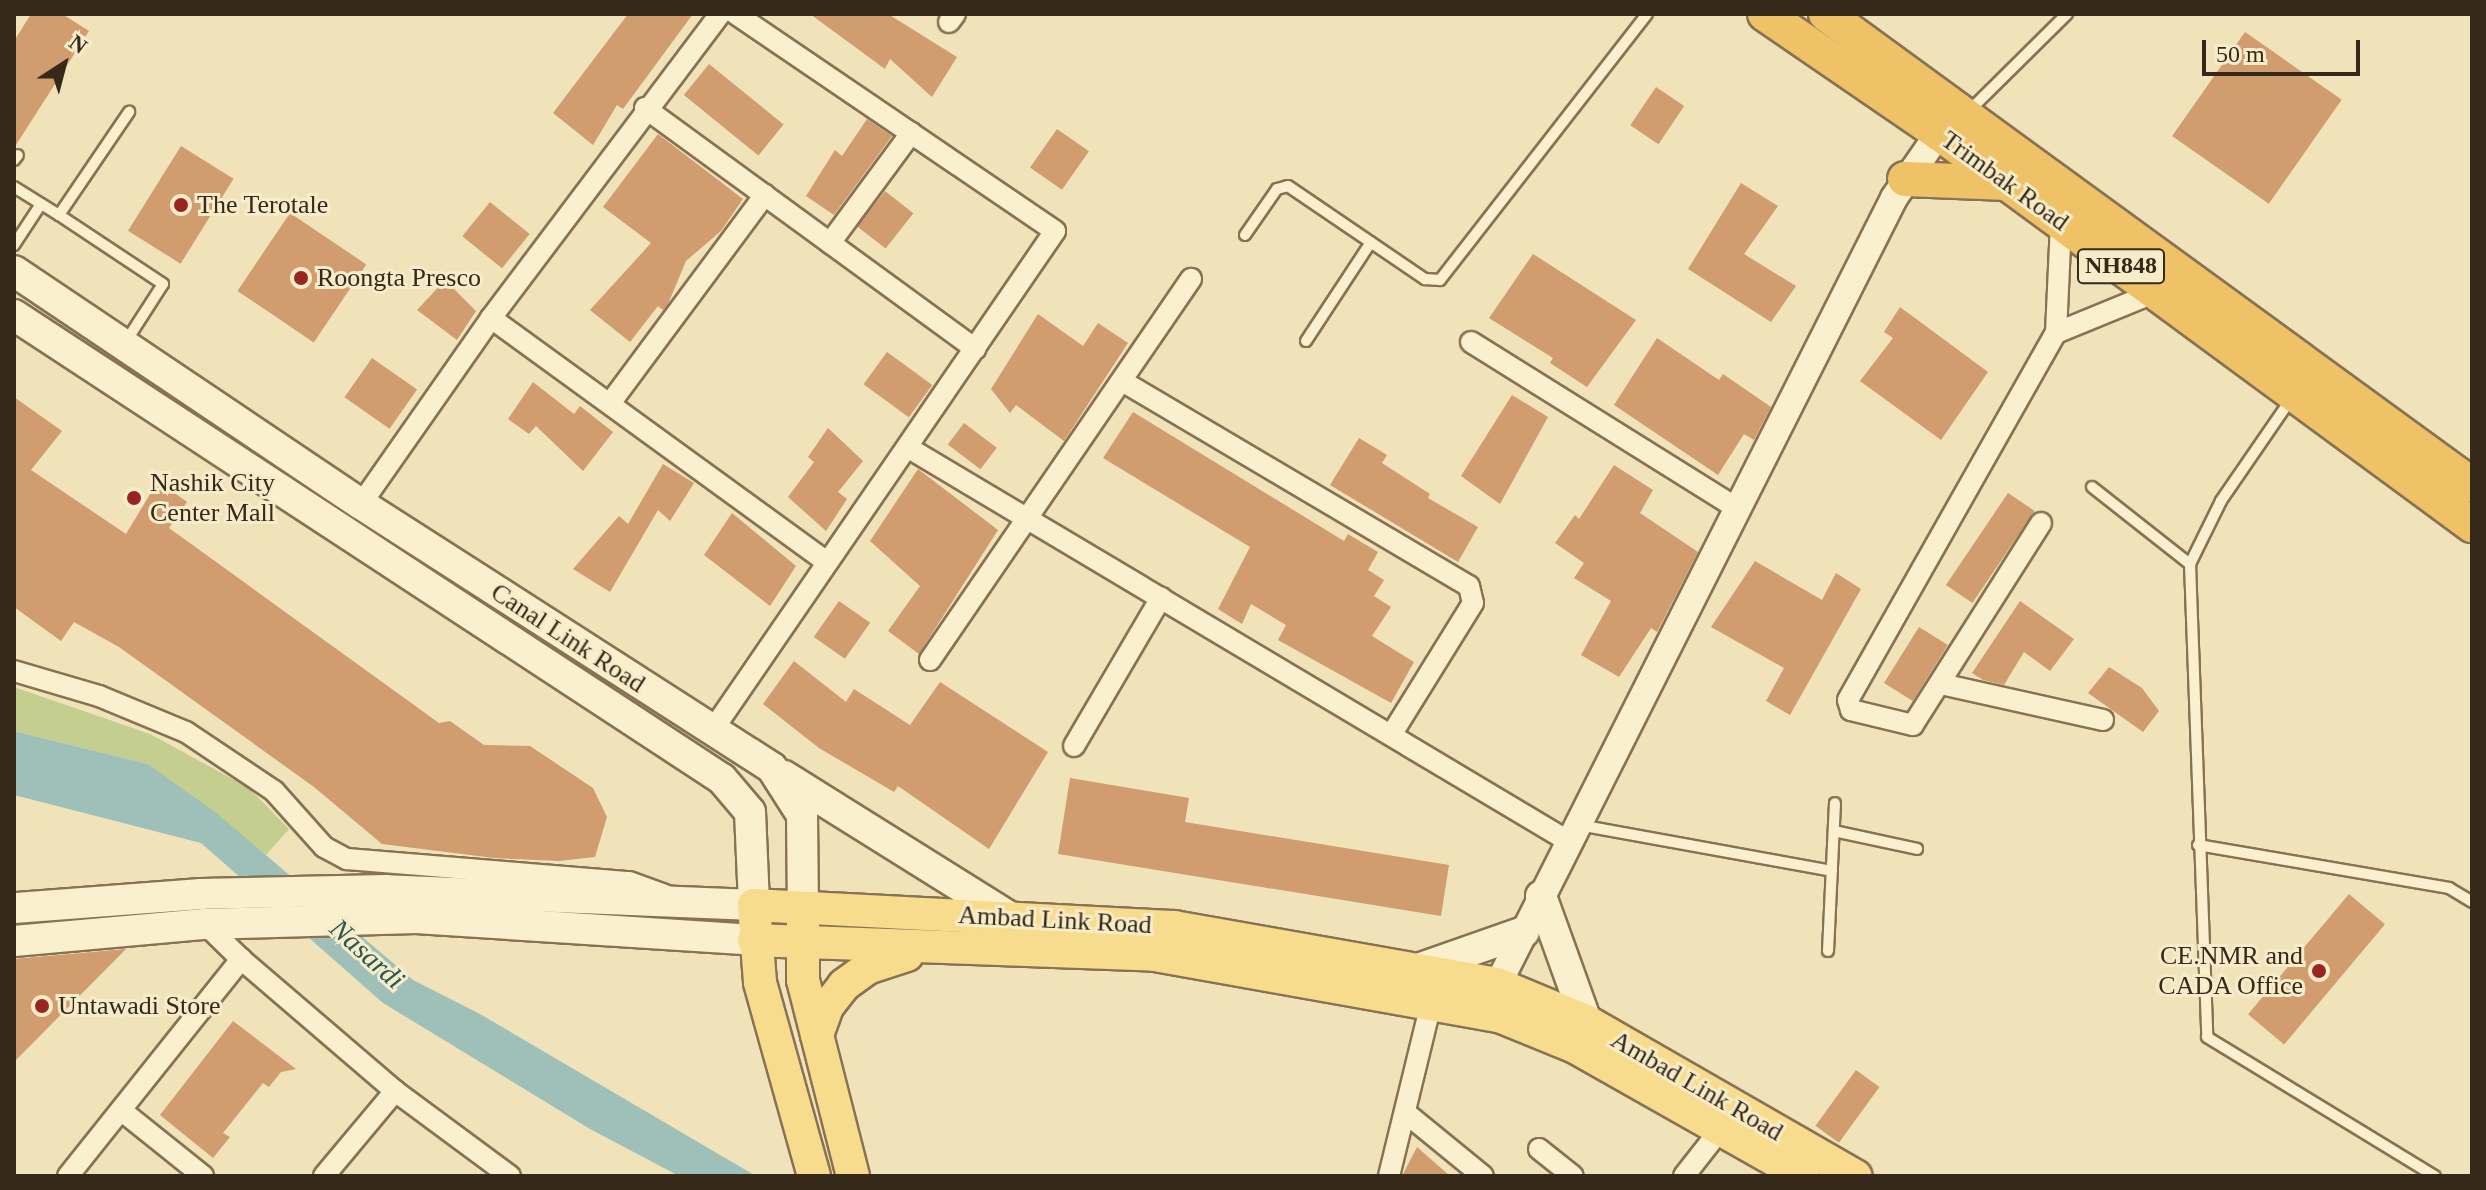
<!DOCTYPE html>
<style>
body{margin:0}
#map{position:relative;width:2486px;height:1190px;overflow:hidden;background:#f0e3ba;font-family:"Times New Roman",serif}
div>[style]{position:absolute}
[style*='--x']{left:calc(var(--x)*1px);top:calc(var(--y)*1px);width:calc(var(--w)*1px);rotate:calc(var(--a)*1deg)}
.green>*{inset:0;background:#c4ce8e}
.water>*{inset:0;background:#9fc0b8}
.building>*{inset:0;background:#d19c6e;transform-origin:0 0}
.roads{filter:drop-shadow(2px 0 #887254) drop-shadow(-2px 0 #887254) drop-shadow(0 2px #887254) drop-shadow(0 -2px #887254)}
.service>*{height:10px;margin:-5px;padding:0 5px;transform-origin:5px;border-radius:5px;background:#fbf0ce}
.minor>*{height:20px;margin:-10px;padding:0 10px;transform-origin:10px;border-radius:10px;background:#fbf0ce}
.tertiary>*{height:26px;margin:-13px;padding:0 13px;transform-origin:13px;border-radius:13px;background:#fbf0ce}
.secondary>*{height:30px;margin:-15px;padding:0 15px;transform-origin:15px;border-radius:15px;background:#fbf0ce}
.primary>*{height:32px;margin:-16px;padding:0 16px;transform-origin:16px;border-radius:16px;background:#f8dc8e}
.trunk>*{height:34px;margin:-17px;padding:0 17px;transform-origin:17px;border-radius:17px;background:#f0c268}
.dots>*{width:22px;height:22px;translate:-50% -50%;box-sizing:border-box;border:4px solid #f7ecca;border-radius:50%}
span{translate:-50% -50%;white-space:nowrap;text-align:center;line-height:1.15;-webkit-text-stroke:6px #f7ecca;paint-order:stroke}
.shield-label span{padding:2px 6px;background:#f7ecca;border:2px solid;border-radius:6px;-webkit-text-stroke-width:0}
.shield-label{font-size:24px;color:#36291a;font-weight:700}
.street-label{font-size:26px;color:#36291a}
.poi-label{font-size:26px;color:#36291a}
.left{translate:0 -50%;text-align:left}
.right{translate:-100% -50%;text-align:right}
.water-label{font-size:28px;color:#285756;font-style:italic}
.frame{position:absolute;inset:0;border:16px solid #36291a;pointer-events:none}
.north{position:absolute;left:24px;top:24px;width:80px;height:80px;-webkit-text-stroke:6px #f7ecca;paint-order:stroke;rotate:36deg;font-size:22px;font-weight:700;line-height:32px;text-align:center;color:#36291a}
.north::after{content:'';display:block;margin:auto;width:28px;height:36px;background:#36291a;clip-path:polygon(50% 0,100% 100%,50% 72%,0 100%)}
.scale{position:absolute;left:2202px;top:40px;width:158px;height:36px;box-sizing:border-box;border:4px solid #36291a;border-top:0;padding-left:10px;font-size:24px;line-height:28px;white-space:nowrap;color:#36291a;-webkit-text-stroke:6px #f7ecca;paint-order:stroke}
</style>
<div id="map">
<div class="green">
<i style="clip-path:polygon(14px 687px,150px 734px,249px 788px,289px 829px,266px 855px,148px 764px,14px 731px)"></i>
</div>
<div class="water">
<i style="clip-path:polygon(14px 731px,148px 764px,215px 812px,413px 980px,480px 1014px,756px 1176px,679px 1176px,590px 1129px,383px 1003px,201px 843px,14px 795px)"></i>
</div>
<div class="building">
<i style="clip-path:polygon(31px 14px,62px 14px,89px 31px,14px 148px,14px 41px)"></i>
<i style="clip-path:polygon(628px 14px,693px 14px,623px 109px,617px 105px,593px 145px,553px 113px)"></i>
<i style="clip-path:polygon(810px 14px,888px 14px,957px 57px,932px 97px,890px 59px,885px 69px)"></i>
<i style="left:2245px;top:32px;width:118px;height:127px;rotate:35deg"></i>
<i style="left:709px;top:64px;width:96px;height:40px;rotate:39deg"></i>
<i style="left:1656px;top:87px;width:34px;height:46px;rotate:34deg"></i>
<i style="clip-path:polygon(867px 119px,892px 136px,834px 215px,806px 196px,835px 150px,842px 156px)"></i>
<i style="left:1057px;top:129px;width:39px;height:47px;rotate:35deg"></i>
<i style="clip-path:polygon(658px 134px,743px 199px,721px 231px,686px 261px,668px 304px,663px 310px,658px 306px,630px 342px,590px 310px,651px 243px,603px 207px)"></i>
<i style="left:181px;top:146px;width:62px;height:100px;rotate:32deg"></i>
<i style="clip-path:polygon(1741px 183px,1778px 206px,1744px 254px,1796px 286px,1771px 322px,1688px 269px)"></i>
<i style="left:885px;top:191px;width:36px;height:45px;rotate:38deg"></i>
<i style="left:490px;top:202px;width:51px;height:44px;rotate:39deg"></i>
<i style="left:290px;top:213px;width:92px;height:94px;rotate:34deg"></i>
<i style="clip-path:polygon(1533px 254px,1636px 320px,1587px 387px,1550px 363px,1553px 358px,1489px 318px)"></i>
<i style="clip-path:polygon(445px 280px,476px 311px,457px 340px,417px 310px)"></i>
<i style="clip-path:polygon(1900px 307px,1988px 372px,1941px 440px,1860px 381px,1893px 338px,1884px 332px)"></i>
<i style="clip-path:polygon(1038px 314px,1083px 346px,1098px 323px,1128px 343px,1064px 441px,1016px 405px,1010px 413px,991px 389px)"></i>
<i style="clip-path:polygon(1657px 338px,1719px 380px,1723px 374px,1771px 407px,1754px 440px,1744px 434px,1718px 475px,1614px 405px)"></i>
<i style="left:887px;top:352px;width:56px;height:40px;rotate:36deg"></i>
<i style="left:372px;top:358px;width:55px;height:48px;rotate:35deg"></i>
<i style="clip-path:polygon(533px 382px,574px 414px,580px 406px,613px 432px,583px 471px,536px 426px,529px 434px,508px 419px)"></i>
<i style="clip-path:polygon(1512px 395px,1548px 417px,1500px 504px,1461px 476px)"></i>
<i style="clip-path:polygon(14px 397px,62px 431px,31px 470px,126px 534px,158px 481px,187px 502px,169px 528px,439px 723px,450px 721px,484px 745px,530px 746px,593px 788px,607px 817px,595px 857px,559px 861px,494px 858px,382px 844px,314px 787px,119px 647px,74px 622px,61px 641px,14px 607px)"></i>
<i style="clip-path:polygon(1133px 412px,1344px 541px,1348px 534px,1378px 552px,1368px 570px,1384px 580px,1374px 596px,1391px 607px,1372px 636px,1414px 662px,1391px 703px,1278px 640px,1286px 625px,1251px 604px,1242px 624px,1218px 609px,1250px 547px,1103px 458px)"></i>
<i style="left:964px;top:423px;width:41px;height:27px;rotate:37deg"></i>
<i style="clip-path:polygon(828px 428px,863px 461px,838px 492px,847px 499px,826px 531px,788px 497px,814px 462px,808px 457px)"></i>
<i style="clip-path:polygon(1359px 438px,1387px 455px,1382px 463px,1430px 494px,1428px 498px,1478px 527px,1458px 562px,1330px 485px)"></i>
<i style="clip-path:polygon(663px 464px,694px 483px,670px 521px,658px 510px,610px 592px,573px 569px,619px 516px,628px 524px)"></i>
<i style="clip-path:polygon(1614px 465px,1653px 490px,1640px 513px,1698px 552px,1657px 632px,1651px 628px,1619px 677px,1581px 655px,1611px 601px,1574px 578px,1584px 563px,1555px 543px,1575px 515px,1579px 519px)"></i>
<i style="clip-path:polygon(918px 469px,998px 530px,919px 654px,888px 631px,920px 586px,870px 541px)"></i>
<i style="left:2008px;top:493px;width:32px;height:111px;rotate:34deg"></i>
<i style="clip-path:polygon(732px 513px,796px 566px,770px 606px,704px 555px)"></i>
<i style="clip-path:polygon(1755px 561px,1822px 600px,1836px 573px,1861px 589px,1790px 715px,1766px 701px,1784px 668px,1711px 627px)"></i>
<i style="left:839px;top:601px;width:38px;height:44px;rotate:35deg"></i>
<i style="clip-path:polygon(2020px 601px,2074px 639px,2050px 671px,2024px 652px,2004px 685px,1983px 680px,1972px 673px)"></i>
<i style="left:1919px;top:627px;width:34px;height:66px;rotate:32deg"></i>
<i style="clip-path:polygon(794px 661px,846px 702px,854px 689px,910px 725px,940px 682px,1048px 752px,989px 849px,898px 786px,894px 792px,819px 748px,763px 704px)"></i>
<i style="clip-path:polygon(2109px 667px,2142px 688px,2159px 711px,2143px 732px,2088px 693px)"></i>
<i style="clip-path:polygon(1070px 778px,1189px 798px,1185px 822px,1449px 865px,1441px 916px,1058px 854px)"></i>
<i style="left:2349px;top:894px;width:47px;height:157px;rotate:40deg"></i>
<i style="clip-path:polygon(126px 949px,14px 1062px,14px 959px)"></i>
<i style="clip-path:polygon(233px 1021px,296px 1069px,281px 1072px,269px 1087px,263px 1083px,223px 1133px,230px 1137px,213px 1158px,160px 1115px)"></i>
<i style="left:1856px;top:1070px;width:29px;height:69px;rotate:36deg"></i>
<i style="clip-path:polygon(1417px 1147px,1450px 1176px,1402px 1176px)"></i>
</div>
<div class="roads">
<div class="service">
<i style="--x:1969;--y:111;--w:138;--a:-44.7"></i>
<i style="--x:14;--y:160;--w:6;--a:-51"></i>
<i style="--x:14;--y:187;--w:53;--a:31.9"></i>
<i style="--x:1245;--y:235;--w:56;--a:-55.2"></i>
<i style="--x:1277;--y:189;--w:11;--a:-15"></i>
<i style="--x:1288;--y:186;--w:166;--a:34.2"></i>
<i style="--x:1425;--y:279;--w:15;--a:4"></i>
<i style="--x:1440;--y:280;--w:337;--a:-52.1"></i>
<i style="--x:14;--y:245;--w:49;--a:-56.6"></i>
<i style="--x:1306;--y:341;--w:118;--a:-56.7"></i>
<i style="--x:125;--y:343;--w:70;--a:-57.2"></i>
<i style="--x:163;--y:284;--w:125;--a:-146.4"></i>
<i style="--x:59;--y:215;--w:125;--a:-55.8"></i>
<i style="--x:2291;--y:399;--w:124;--a:124.5"></i>
<i style="--x:2221;--y:501;--w:70;--a:116.2"></i>
<i style="--x:2190;--y:564;--w:473;--a:87.9"></i>
<i style="--x:2207;--y:1037;--w:267;--a:31.4"></i>
<i style="--x:2092;--y:487;--w:125;--a:38.2"></i>
<i style="--x:1579;--y:825;--w:257;--a:10.3"></i>
<i style="--x:1834;--y:831;--w:85;--a:12.2"></i>
<i style="--x:2198;--y:845;--w:255;--a:9.7"></i>
<i style="--x:2449;--y:888;--w:27;--a:31"></i>
<i style="--x:1828;--y:951;--w:148;--a:-87.3"></i>
</div>
<div class="minor">
<i style="--x:949;--y:22;--w:10;--a:-53"></i>
<i style="--x:645;--y:108;--w:409;--a:36.1"></i>
<i style="--x:830;--y:243;--w:137;--a:-53.6"></i>
<i style="--x:491;--y:318;--w:414;--a:36"></i>
<i style="--x:2056;--y:333;--w:108;--a:-22.3"></i>
<i style="--x:1471;--y:342;--w:314;--a:32"></i>
<i style="--x:1122;--y:381;--w:403;--a:30.6"></i>
<i style="--x:1469;--y:586;--w:17;--a:77"></i>
<i style="--x:1473;--y:603;--w:155;--a:121.8"></i>
<i style="--x:611;--y:402;--w:258;--a:-53.4"></i>
<i style="--x:907;--y:447;--w:770;--a:30.8"></i>
<i style="--x:361;--y:504;--w:227;--a:-55"></i>
<i style="--x:491;--y:318;--w:381;--a:-53"></i>
<i style="--x:2041;--y:523;--w:239;--a:122.4"></i>
<i style="--x:1913;--y:725;--w:64;--a:-166.4"></i>
<i style="--x:1851;--y:710;--w:10;--a:-107"></i>
<i style="--x:1848;--y:700;--w:422;--a:-60.5"></i>
<i style="--x:2056;--y:333;--w:111;--a:-87.4"></i>
<i style="--x:930;--y:660;--w:462;--a:-55.6"></i>
<i style="--x:14;--y:671;--w:89;--a:16.4"></i>
<i style="--x:99;--y:696;--w:94;--a:22.5"></i>
<i style="--x:186;--y:732;--w:106;--a:33.8"></i>
<i style="--x:274;--y:791;--w:75;--a:48.2"></i>
<i style="--x:324;--y:847;--w:26;--a:28"></i>
<i style="--x:347;--y:859;--w:283;--a:4.7"></i>
<i style="--x:629;--y:882;--w:38;--a:20"></i>
<i style="--x:1941;--y:684;--w:166;--a:12.5"></i>
<i style="--x:712;--y:731;--w:606;--a:-55.55"></i>
<i style="--x:1055;--y:231;--w:386;--a:-145.8"></i>
<i style="--x:1074;--y:746;--w:172;--a:-59.6"></i>
<i style="--x:241;--y:959;--w:203;--a:40.6"></i>
<i style="--x:395;--y:1091;--w:143;--a:36.5"></i>
<i style="--x:122;--y:1111;--w:104;--a:38.7"></i>
<i style="--x:1407;--y:1114;--w:98;--a:39.2"></i>
<i style="--x:1539;--y:1149;--w:43;--a:38.5"></i>
<i style="--x:68;--y:1176;--w:278;--a:-51.4"></i>
<i style="--x:241;--y:959;--w:50;--a:-135.8"></i>
<i style="--x:324;--y:1176;--w:111;--a:-50.1"></i>
<i style="--x:1389;--y:1176;--w:186;--a:-76.3"></i>
<i style="--x:1684;--y:1176;--w:58;--a:-52"></i>
</div>
<div class="tertiary">
<i style="--x:1490;--y:1000;--w:898;--a:-63.26"></i>
<i style="--x:1894;--y:198;--w:79;--a:-55.3"></i>
<i style="--x:1939;--y:133;--w:19;--a:-36"></i>
</div>
<div class="secondary">
<i style="--x:14;--y:271;--w:418;--a:33.9"></i>
<i style="--x:361;--y:504;--w:488;--a:32.7"></i>
<i style="--x:772;--y:768;--w:56;--a:57.4"></i>
<i style="--x:802;--y:815;--w:92;--a:89.4"></i>
<i style="--x:14;--y:315;--w:846;--a:33.24"></i>
<i style="--x:722;--y:779;--w:43;--a:49.7"></i>
<i style="--x:750;--y:812;--w:93;--a:87.5"></i>
<i style="--x:754;--y:905;--w:368;--a:-177.7"></i>
<i style="--x:386;--y:890;--w:185;--a:178.8"></i>
<i style="--x:201;--y:894;--w:188;--a:175.7"></i>
<i style="--x:784;--y:776;--w:264;--a:32"></i>
<i style="--x:1541;--y:896;--w:133;--a:70.2"></i>
<i style="--x:14;--y:941;--w:192;--a:-5.1"></i>
<i style="--x:205;--y:924;--w:211;--a:-1.6"></i>
<i style="--x:416;--y:918;--w:339;--a:3.7"></i>
<i style="--x:1421;--y:968;--w:109;--a:-19.3"></i>
</div>
<div class="primary">
<i style="--x:803;--y:922;--w:58;--a:90"></i>
<i style="--x:803;--y:980;--w:202;--a:75.7"></i>
<i style="--x:754;--y:940;--w:401;--a:2.1"></i>
<i style="--x:1155;--y:955;--w:349;--a:10.1"></i>
<i style="--x:1499;--y:1016;--w:82;--a:22.2"></i>
<i style="--x:1575;--y:1047;--w:262;--a:29.5"></i>
<i style="--x:817;--y:1035;--w:30;--a:-70"></i>
<i style="--x:827;--y:1007;--w:28;--a:-52"></i>
<i style="--x:844;--y:985;--w:29;--a:-36"></i>
<i style="--x:867;--y:968;--w:42;--a:-18"></i>
<i style="--x:814;--y:1176;--w:201;--a:-105.6"></i>
<i style="--x:760;--y:982;--w:77;--a:-94.5"></i>
<i style="--x:754;--y:905;--w:421;--a:3"></i>
<i style="--x:1174;--y:927;--w:328;--a:10"></i>
<i style="--x:1497;--y:984;--w:96;--a:22.6"></i>
<i style="--x:1586;--y:1021;--w:311;--a:29.9"></i>
</div>
<div class="trunk">
<i style="--x:1765;--y:14;--w:211;--a:34.4"></i>
<i style="--x:1939;--y:133;--w:662;--a:36.33"></i>
<i style="--x:1826;--y:14;--w:799;--a:36.1"></i>
<i style="--x:1905;--y:179;--w:102;--a:2.2"></i>
</div>
</div>
<div class="dots">
<i style="left:181px;top:205px;background:#9a2520"></i>
<i style="left:301px;top:278px;background:#9a2520"></i>
<i style="left:134px;top:498px;background:#9a2520"></i>
<i style="left:2319px;top:971px;background:#9a2520"></i>
<i style="left:42px;top:1006px;background:#9a2520"></i>
</div>
<div class="shield-label">
<span style="left:2121px;top:266px">NH848</span>
</div>
<div class="street-label">
<span style="left:2005px;top:181px;rotate:36deg">Trimbak Road</span>
<span style="left:568px;top:638px;rotate:33deg">Canal Link Road</span>
<span style="left:1055px;top:920px;rotate:3deg">Ambad Link Road</span>
<span style="left:1697px;top:1086px;rotate:30deg">Ambad Link Road</span>
</div>
<div class="poi-label">
<span class="left" style="left:197px;top:205px">The Terotale</span>
<span class="left" style="left:317px;top:278px">Roongta Presco</span>
<span class="left" style="left:150px;top:498px">Nashik City<br>Center Mall</span>
<span class="right" style="left:2303px;top:971px">CE.NMR and<br>CADA Office</span>
<span class="left" style="left:58px;top:1006px">Untawadi Store</span>
</div>
<div class="water-label">
<span style="left:367px;top:954px;rotate:42deg">Nasardi</span>
</div>
<div class="frame"></div>
<div class="north">N</div>
<div class="scale">50 m</div>
</div>
